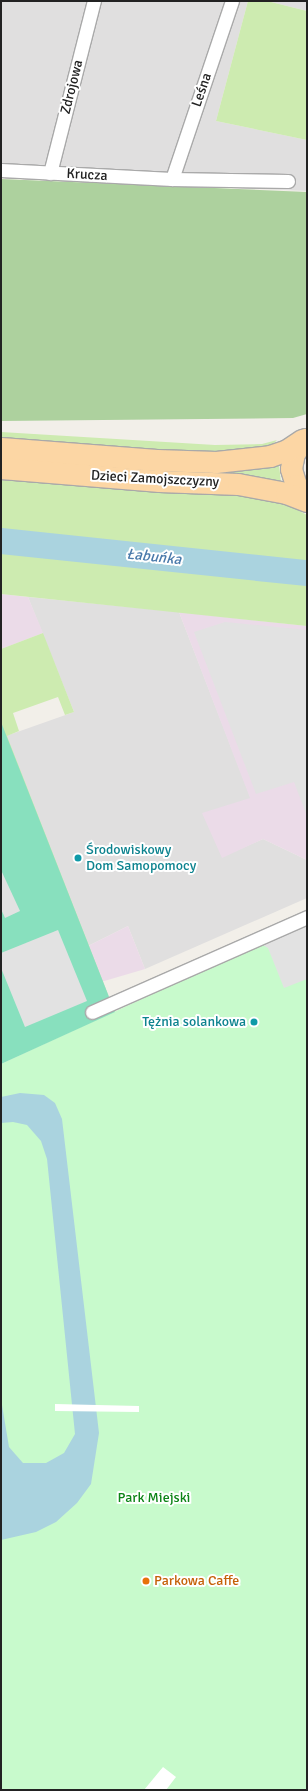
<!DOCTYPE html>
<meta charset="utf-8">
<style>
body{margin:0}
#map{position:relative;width:308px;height:1791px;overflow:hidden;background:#f2efe9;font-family:Signika,sans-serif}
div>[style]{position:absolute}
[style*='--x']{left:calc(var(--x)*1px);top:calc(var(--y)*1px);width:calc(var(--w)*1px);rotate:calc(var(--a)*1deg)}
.residential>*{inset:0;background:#e0dfdf}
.industrial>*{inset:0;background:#ebdbe8}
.grass>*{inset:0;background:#cdebb0}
.forest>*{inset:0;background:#add19e}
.park>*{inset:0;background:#c8facc}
.pitch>*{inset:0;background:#88e0be}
.parking>*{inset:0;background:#e2e2e2}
.water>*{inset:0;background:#aad3df}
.pier>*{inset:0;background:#fff}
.river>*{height:26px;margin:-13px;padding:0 13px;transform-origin:13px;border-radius:13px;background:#aad3df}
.roads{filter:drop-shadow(1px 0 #a9a9a9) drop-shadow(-1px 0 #a9a9a9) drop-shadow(0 1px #a9a9a9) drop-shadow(0 -1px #a9a9a9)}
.street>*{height:13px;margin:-6.5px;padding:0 6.5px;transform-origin:6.5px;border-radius:6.5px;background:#fff}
.primary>*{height:21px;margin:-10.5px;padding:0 10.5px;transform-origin:10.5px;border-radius:10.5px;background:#fcd6a4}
.dots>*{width:11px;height:11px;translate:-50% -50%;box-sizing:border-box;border:2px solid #fff;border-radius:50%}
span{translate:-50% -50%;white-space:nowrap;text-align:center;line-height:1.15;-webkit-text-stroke:4px #fff;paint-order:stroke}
.street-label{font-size:14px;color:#222}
.culture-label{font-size:14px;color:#0d838f}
.left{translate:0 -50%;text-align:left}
.right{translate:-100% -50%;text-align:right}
.park-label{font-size:14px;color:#0c8416}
.food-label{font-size:14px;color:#c56008}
.water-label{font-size:15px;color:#4a7aab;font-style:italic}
.frame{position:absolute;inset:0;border:2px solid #222;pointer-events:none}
</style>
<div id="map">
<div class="residential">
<i style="clip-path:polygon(1px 1px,248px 1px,216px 121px,307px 140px,307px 191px,1px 178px)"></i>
<i style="clip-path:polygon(267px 1px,307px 1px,307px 11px)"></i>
<i style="clip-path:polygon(28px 597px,179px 612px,251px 799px,222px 857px,263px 839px,307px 860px,307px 898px,145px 969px,128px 926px,88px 946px,6px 736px,74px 712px)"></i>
</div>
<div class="industrial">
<i style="clip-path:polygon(1px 594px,28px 597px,43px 633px,1px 649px)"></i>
<i style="clip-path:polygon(179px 612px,307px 626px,307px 860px,263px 839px,222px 858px,202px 813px,250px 798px)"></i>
<i style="clip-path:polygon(128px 926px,145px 969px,101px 982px,88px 946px)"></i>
</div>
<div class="grass">
<i style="clip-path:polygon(248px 1px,267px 1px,307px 11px,307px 140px,216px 121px)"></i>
<i style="clip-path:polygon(1px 432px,215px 445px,262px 444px,277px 440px,272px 445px,259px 448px,216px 452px,103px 448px,1px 439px)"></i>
<i style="clip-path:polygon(66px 461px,227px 471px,279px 465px,281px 482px)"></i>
<i style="clip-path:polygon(1px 480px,261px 497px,283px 502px,307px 515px,307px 626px,1px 594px)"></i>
<i style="clip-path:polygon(43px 633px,74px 712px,65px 715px,58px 697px,13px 713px,19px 731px,7px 736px,109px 997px,1px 778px,1px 649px)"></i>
</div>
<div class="forest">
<i style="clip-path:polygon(1px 179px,307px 192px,307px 414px,293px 418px,1px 421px)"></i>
</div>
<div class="park">
<i style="clip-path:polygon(307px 925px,307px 1790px,1px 1790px,1px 1064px,261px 944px)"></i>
</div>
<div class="pitch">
<i style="clip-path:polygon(1px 722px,115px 1012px,1px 1064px)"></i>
</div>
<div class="parking">
<i style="clip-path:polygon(225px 622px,307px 630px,307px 816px,294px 782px,256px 794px,194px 632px)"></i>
<i style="clip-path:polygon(1px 870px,20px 911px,5px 918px,1px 909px)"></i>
<i style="clip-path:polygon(307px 925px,307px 979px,284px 988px,268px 948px,261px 944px)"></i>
<i style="clip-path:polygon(58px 930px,87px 1001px,25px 1027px,1px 968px,1px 953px)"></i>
</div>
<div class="water">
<i style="clip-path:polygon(20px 1093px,44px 1095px,55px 1103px,62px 1119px,99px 1433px,91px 1484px,77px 1503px,56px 1522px,36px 1532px,1px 1540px,1px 1399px,9px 1447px,23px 1463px,46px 1463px,64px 1453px,75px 1434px,47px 1159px,41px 1141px,27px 1125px,13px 1122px,1px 1123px,1px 1097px)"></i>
</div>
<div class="pier">
<i style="clip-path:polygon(55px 1404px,139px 1406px,139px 1412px,55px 1411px)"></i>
<i style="clip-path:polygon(163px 1767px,176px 1777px,166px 1790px,144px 1790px)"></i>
</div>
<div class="river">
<i style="--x:1;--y:541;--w:308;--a:6"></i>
</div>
<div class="roads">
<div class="street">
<i style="--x:1;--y:170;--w:171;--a:3"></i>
<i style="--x:172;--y:179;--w:116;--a:1"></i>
<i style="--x:50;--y:173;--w:178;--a:-75.7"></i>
<i style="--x:172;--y:179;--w:188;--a:-71.4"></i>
<i style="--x:92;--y:1012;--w:235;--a:-23.8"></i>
</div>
<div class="primary">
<i style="--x:305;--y:439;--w:18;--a:128"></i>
<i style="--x:294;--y:453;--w:16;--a:101"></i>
<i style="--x:291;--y:469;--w:17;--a:73"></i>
<i style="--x:296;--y:485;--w:16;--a:47"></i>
<i style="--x:1;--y:448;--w:156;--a:4.4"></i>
<i style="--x:157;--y:460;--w:59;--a:1.9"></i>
<i style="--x:216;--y:462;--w:54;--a:-6.3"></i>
<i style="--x:270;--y:456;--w:18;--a:-19"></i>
<i style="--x:287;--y:450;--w:18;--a:-34"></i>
<i style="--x:1;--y:468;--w:159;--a:4.7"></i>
<i style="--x:159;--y:481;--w:79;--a:2.2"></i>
<i style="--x:238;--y:484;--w:49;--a:10.6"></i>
<i style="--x:286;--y:493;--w:22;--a:21"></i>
</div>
</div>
<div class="dots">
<i style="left:78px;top:858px;background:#0f9aa8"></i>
<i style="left:254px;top:1022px;background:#0f9aa8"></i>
<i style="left:146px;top:1581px;background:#e8710a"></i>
</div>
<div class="street-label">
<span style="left:72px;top:87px;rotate:-76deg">Zdrojowa</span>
<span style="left:202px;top:90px;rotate:-71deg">Leśna</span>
<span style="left:87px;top:175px;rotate:3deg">Krucza</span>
<span style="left:155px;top:479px;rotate:3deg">Dzieci Zamojszczyzny</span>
</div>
<div class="culture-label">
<span class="left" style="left:86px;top:858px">Środowiskowy<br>Dom Samopomocy</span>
<span class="right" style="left:246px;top:1022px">Tężnia solankowa</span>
</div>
<div class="park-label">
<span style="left:154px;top:1498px">Park Miejski</span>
</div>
<div class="food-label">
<span class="left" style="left:154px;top:1581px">Parkowa Caffe</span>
</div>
<div class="water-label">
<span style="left:154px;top:557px;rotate:6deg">Łabuńka</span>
</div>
<div class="frame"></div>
</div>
